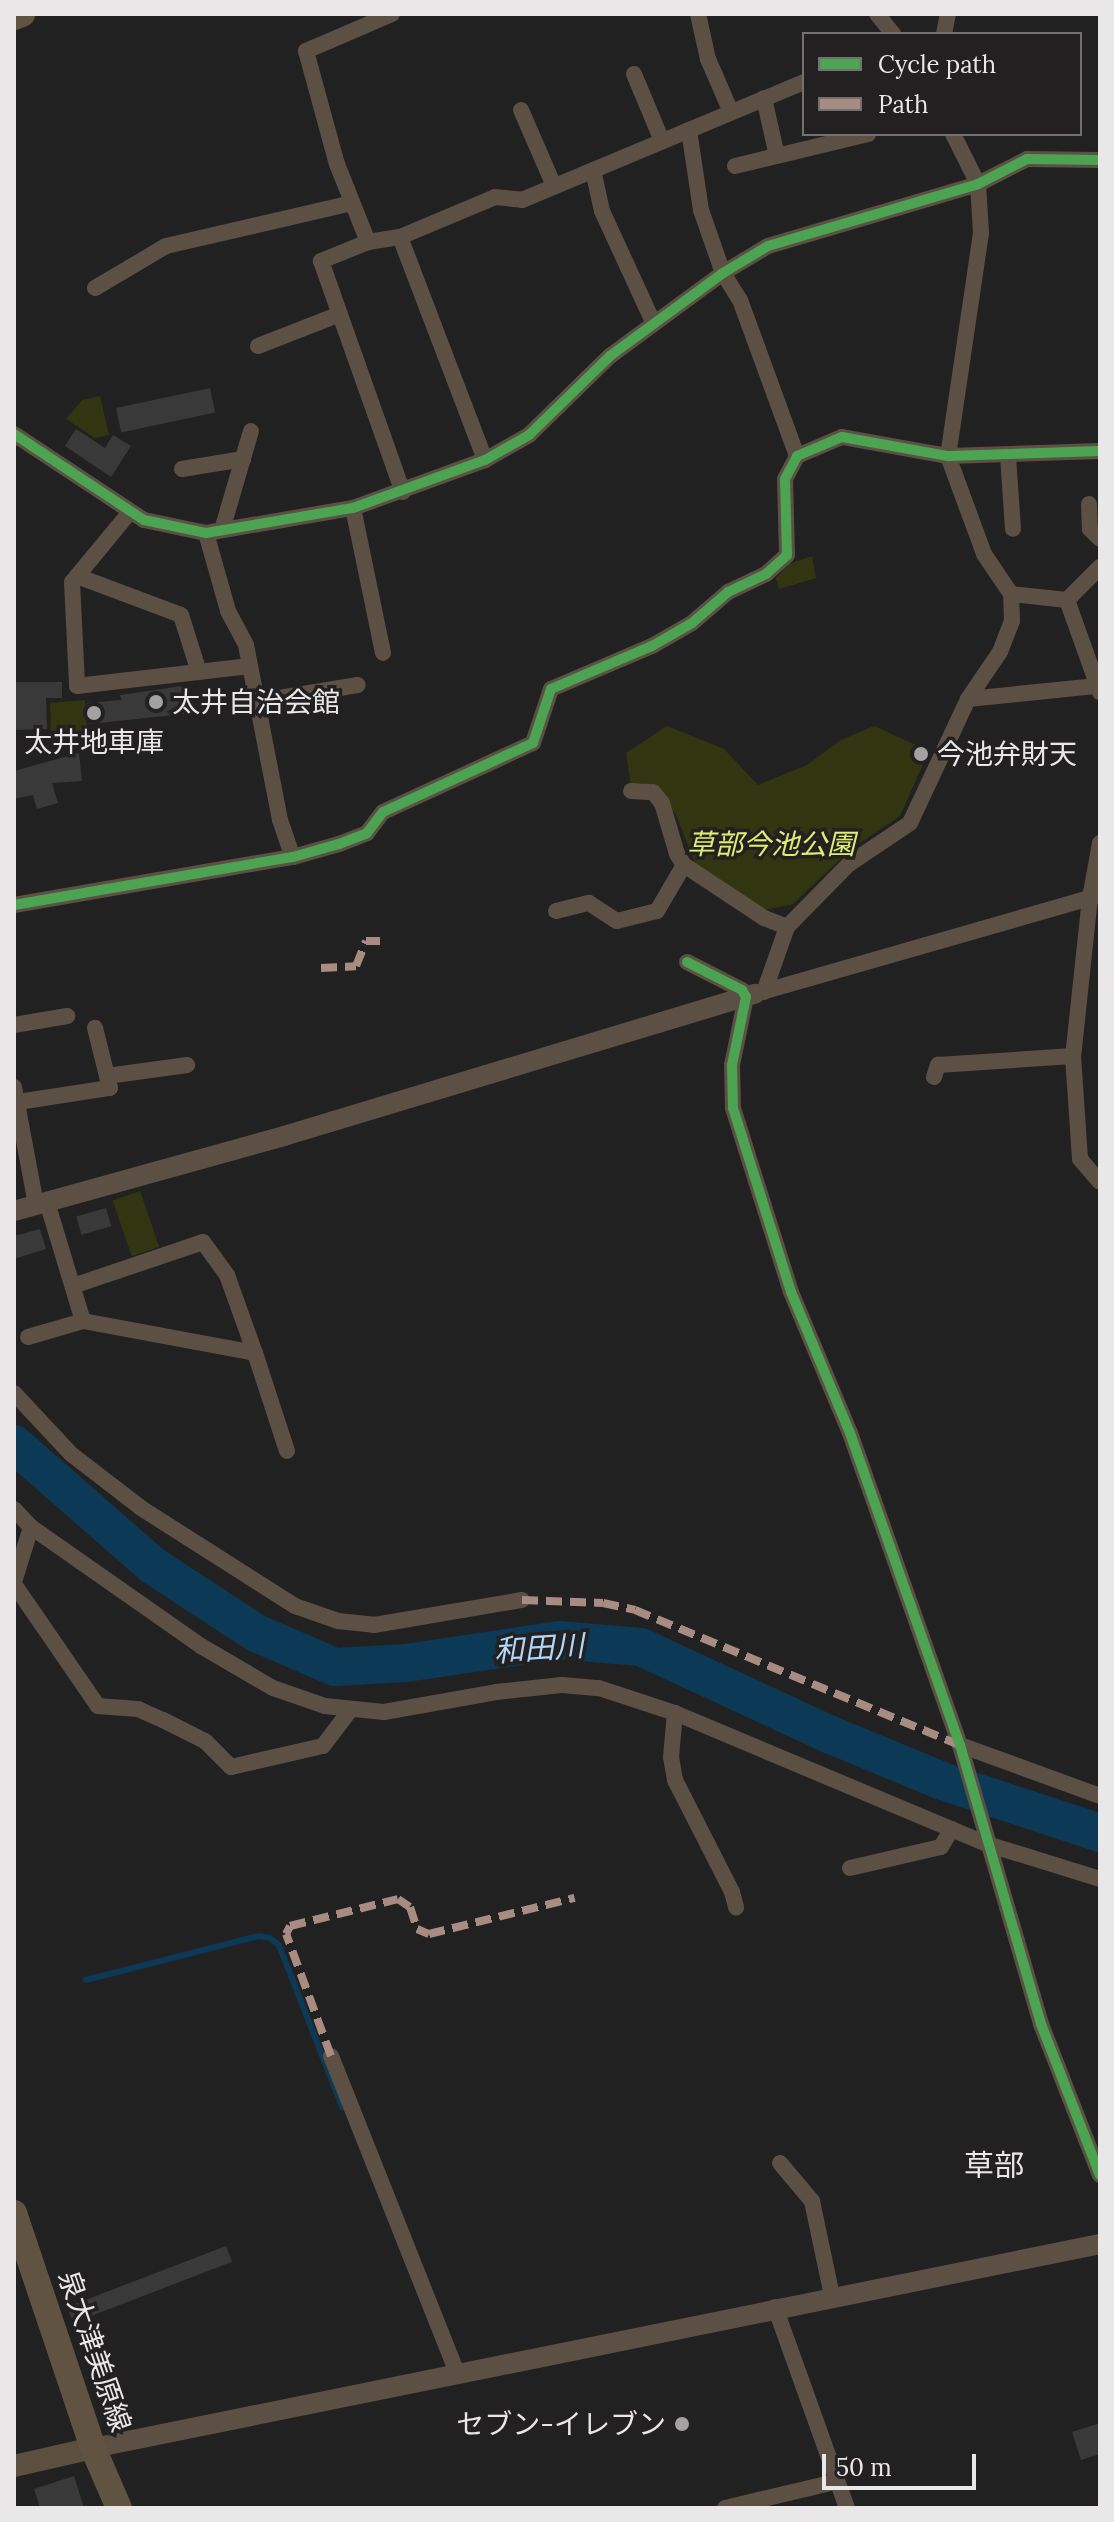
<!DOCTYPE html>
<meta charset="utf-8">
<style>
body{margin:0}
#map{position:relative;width:1114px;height:2522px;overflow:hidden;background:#222122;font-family:Lora,"Noto Sans JP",serif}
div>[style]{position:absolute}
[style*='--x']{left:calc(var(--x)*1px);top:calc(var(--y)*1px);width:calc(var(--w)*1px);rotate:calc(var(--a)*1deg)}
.green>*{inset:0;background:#313611;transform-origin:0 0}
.stream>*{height:6px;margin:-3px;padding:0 3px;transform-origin:3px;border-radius:3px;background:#0c3955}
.river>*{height:38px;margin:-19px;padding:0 19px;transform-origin:19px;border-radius:19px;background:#0c3955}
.building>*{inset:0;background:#39393a;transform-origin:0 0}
.minor>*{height:16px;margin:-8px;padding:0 8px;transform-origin:8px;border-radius:8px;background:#5b5043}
.tertiary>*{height:20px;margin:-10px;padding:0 10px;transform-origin:10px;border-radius:10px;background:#5b5043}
.secondary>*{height:22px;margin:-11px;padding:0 11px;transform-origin:11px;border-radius:11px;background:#5b4f40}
.primary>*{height:26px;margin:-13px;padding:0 13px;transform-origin:13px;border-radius:13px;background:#615341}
.quiet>*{height:8px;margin-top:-4px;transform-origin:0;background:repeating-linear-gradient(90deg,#a88b81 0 16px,transparent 0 24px)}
.cycleway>*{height:10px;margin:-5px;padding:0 5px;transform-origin:5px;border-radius:5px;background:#4ca352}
.dots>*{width:22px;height:22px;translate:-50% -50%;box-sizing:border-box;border:4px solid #232022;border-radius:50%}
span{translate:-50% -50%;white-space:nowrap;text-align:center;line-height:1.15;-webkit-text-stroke:7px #232022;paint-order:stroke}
.poi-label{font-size:28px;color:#e9e7e8}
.left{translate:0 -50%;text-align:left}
.right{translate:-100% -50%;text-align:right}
.park-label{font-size:28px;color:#daef70;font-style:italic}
.street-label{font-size:28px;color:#e9e7e8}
.water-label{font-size:30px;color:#b0d7f8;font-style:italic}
.neighbourhood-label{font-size:30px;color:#e9e7e8}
.frame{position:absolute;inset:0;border:16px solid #e9e7e8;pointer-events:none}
.legend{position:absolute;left:802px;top:32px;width:280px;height:104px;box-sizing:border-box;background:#232022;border:2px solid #727071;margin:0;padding:10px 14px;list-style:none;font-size:24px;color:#e9e7e8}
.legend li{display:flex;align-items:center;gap:16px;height:40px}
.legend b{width:40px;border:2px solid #727071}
.scale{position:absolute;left:822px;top:2454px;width:154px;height:36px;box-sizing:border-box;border:4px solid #e9e7e8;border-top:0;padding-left:10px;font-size:24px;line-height:28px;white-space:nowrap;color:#e9e7e8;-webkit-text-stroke:6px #232022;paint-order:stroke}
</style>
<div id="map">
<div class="green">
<i style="clip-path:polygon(100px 396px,109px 435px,95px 438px,66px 419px,82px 400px)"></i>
<i style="clip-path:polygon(812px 556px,816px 578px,779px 589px,776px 578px,789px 564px)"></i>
<i style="clip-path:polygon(85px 700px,87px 729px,51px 739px,50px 703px)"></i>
<i style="clip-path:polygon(667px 726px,724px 749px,758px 785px,807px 765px,841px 740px,874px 726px,929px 751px,900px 816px,852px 848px,793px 904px,765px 910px,697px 868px,676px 815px,659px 792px,642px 783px,631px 785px,626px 753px)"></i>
<i style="left:140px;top:1191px;width:59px;height:29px;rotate:71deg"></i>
</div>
<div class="stream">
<i style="--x:86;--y:1980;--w:179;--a:-14.3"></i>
<i style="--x:259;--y:1936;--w:11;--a:10"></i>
<i style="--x:270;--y:1938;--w:11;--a:38"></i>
<i style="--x:279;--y:1945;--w:174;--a:68.7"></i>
</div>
<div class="river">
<i style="--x:14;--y:1444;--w:184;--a:41.2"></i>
<i style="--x:152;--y:1565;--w:124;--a:33.2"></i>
<i style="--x:256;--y:1633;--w:86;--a:23.3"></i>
<i style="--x:335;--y:1667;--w:71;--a:-3.2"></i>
<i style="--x:406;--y:1663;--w:155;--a:-8.5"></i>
<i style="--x:559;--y:1640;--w:82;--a:4.9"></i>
<i style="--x:641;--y:1647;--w:209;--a:24.9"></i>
<i style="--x:831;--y:1735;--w:120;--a:22.5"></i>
<i style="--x:942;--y:1781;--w:166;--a:18.2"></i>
</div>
<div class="building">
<i style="left:210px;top:388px;width:25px;height:96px;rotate:78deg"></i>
<i style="clip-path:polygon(76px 429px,105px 448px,113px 435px,131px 446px,111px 477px,65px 446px)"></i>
<i style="clip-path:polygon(14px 682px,62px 682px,62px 698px,46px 698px,47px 729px,14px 730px)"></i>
<i style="clip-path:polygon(189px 685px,193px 713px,89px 724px,87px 703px,121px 700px,120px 695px)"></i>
<i style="clip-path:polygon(79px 753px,82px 781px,52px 783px,58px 803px,37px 809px,33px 795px,14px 799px,14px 771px)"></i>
<i style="left:106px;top:1208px;width:19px;height:31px;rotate:74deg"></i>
<i style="clip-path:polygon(40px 1229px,46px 1249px,14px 1259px,14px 1236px)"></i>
<i style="left:226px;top:2246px;width:17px;height:170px;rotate:69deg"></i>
<i style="clip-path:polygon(1100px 2423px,1100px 2454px,1081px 2460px,1072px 2432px)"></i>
<i style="clip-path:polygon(74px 2476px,84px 2508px,40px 2508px,34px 2489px)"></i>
</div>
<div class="minor">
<i style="--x:392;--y:14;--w:94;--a:156.7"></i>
<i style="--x:306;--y:51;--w:117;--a:74.7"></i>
<i style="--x:337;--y:164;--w:84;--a:68.3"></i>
<i style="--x:368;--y:242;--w:32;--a:-9"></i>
<i style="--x:400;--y:237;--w:239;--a:69.1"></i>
<i style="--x:698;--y:14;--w:46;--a:77.5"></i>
<i style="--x:708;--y:59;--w:58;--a:66.5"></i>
<i style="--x:877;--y:14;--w:26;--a:51"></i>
<i style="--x:944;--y:34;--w:20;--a:-79"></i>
<i style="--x:634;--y:74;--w:73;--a:67.3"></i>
<i style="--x:764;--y:98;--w:59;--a:77.4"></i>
<i style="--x:521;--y:110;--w:83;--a:66.5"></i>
<i style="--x:689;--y:130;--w:81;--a:81.5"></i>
<i style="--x:701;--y:210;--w:67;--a:70.8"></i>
<i style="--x:723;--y:273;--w:32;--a:58"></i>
<i style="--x:740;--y:300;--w:166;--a:69.9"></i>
<i style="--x:953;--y:134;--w:56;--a:63.4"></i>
<i style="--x:978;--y:184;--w:49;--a:86.5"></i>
<i style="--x:981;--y:233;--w:225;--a:98.4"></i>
<i style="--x:948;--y:456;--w:104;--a:69.8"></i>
<i style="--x:984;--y:554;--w:48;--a:56"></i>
<i style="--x:1011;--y:594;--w:56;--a:6.1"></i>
<i style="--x:1067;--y:600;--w:98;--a:70.3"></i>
<i style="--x:735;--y:166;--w:137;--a:-13.5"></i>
<i style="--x:593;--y:170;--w:42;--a:77.6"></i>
<i style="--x:602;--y:211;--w:124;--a:65.3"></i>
<i style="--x:400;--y:237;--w:103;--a:-22.8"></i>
<i style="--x:495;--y:197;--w:27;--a:6"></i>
<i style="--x:522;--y:200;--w:306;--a:-22.7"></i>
<i style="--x:368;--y:242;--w:51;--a:158"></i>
<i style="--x:321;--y:261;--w:245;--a:70.5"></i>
<i style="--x:95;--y:288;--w:82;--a:-30.6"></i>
<i style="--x:166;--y:246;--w:191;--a:-13"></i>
<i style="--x:258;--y:346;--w:88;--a:-21.3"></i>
<i style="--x:14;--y:434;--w:156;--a:33.5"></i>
<i style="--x:144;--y:520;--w:63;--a:11.8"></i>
<i style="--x:206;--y:533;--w:149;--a:-9.7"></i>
<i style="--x:353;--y:508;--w:140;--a:-20"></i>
<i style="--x:485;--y:460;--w:51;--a:-29.6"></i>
<i style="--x:529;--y:435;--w:113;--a:-44.3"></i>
<i style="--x:610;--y:356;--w:140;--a:-36.3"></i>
<i style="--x:723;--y:273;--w:52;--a:-31"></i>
<i style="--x:768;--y:246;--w:219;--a:-16.4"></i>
<i style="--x:978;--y:184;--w:55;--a:-27"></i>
<i style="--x:1027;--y:159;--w:73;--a:0.8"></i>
<i style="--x:1008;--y:456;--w:73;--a:86.1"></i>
<i style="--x:182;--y:469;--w:62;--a:-9.3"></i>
<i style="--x:1089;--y:504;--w:25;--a:88"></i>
<i style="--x:1090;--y:529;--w:14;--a:45"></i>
<i style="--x:353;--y:508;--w:148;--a:78.3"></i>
<i style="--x:130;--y:512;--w:91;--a:129.6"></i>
<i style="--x:72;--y:582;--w:104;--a:87.2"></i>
<i style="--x:77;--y:686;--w:174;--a:-6.6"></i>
<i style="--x:222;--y:530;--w:103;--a:-73.7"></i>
<i style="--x:206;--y:533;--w:81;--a:74.2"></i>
<i style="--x:228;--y:611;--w:38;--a:62"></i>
<i style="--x:246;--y:645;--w:178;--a:79"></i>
<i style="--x:280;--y:820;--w:39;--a:71"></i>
<i style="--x:77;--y:576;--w:111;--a:20.6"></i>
<i style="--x:181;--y:615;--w:60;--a:72.5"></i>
<i style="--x:1067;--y:600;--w:47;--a:-45"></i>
<i style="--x:968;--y:699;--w:130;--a:-5.8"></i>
<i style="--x:255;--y:702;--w:104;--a:-9.4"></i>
<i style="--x:631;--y:791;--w:22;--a:3"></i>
<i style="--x:653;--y:792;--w:14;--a:51"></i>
<i style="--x:662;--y:803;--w:53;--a:73.6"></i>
<i style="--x:677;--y:854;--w:13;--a:58"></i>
<i style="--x:684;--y:865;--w:96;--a:33.5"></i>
<i style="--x:764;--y:918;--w:25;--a:21"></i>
<i style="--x:787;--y:927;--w:69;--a:109.5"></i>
<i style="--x:1100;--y:843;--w:56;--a:100.3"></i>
<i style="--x:1090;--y:898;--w:159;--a:96.1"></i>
<i style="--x:1073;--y:1056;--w:103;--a:86.1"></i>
<i style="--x:1080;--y:1159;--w:30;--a:49"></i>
<i style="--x:14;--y:905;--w:283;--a:-9.8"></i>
<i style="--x:293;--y:857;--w:48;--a:-15.8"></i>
<i style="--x:339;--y:844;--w:30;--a:-21"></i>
<i style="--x:367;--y:833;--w:26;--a:-53"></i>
<i style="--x:383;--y:812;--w:165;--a:-24.7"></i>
<i style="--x:533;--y:743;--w:57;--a:-71.6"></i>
<i style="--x:551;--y:689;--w:110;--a:-23.1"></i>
<i style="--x:652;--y:646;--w:46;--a:-29.9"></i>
<i style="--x:692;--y:623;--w:48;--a:-40.7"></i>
<i style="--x:728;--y:592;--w:42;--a:-25.3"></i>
<i style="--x:766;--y:574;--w:28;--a:-42"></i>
<i style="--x:787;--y:555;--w:76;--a:-91.5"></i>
<i style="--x:785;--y:479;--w:26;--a:-62"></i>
<i style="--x:797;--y:456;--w:49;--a:-22.9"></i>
<i style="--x:842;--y:437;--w:108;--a:10.2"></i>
<i style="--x:948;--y:456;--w:152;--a:-1.9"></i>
<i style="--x:556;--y:911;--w:34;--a:-14"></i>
<i style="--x:589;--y:903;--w:33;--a:33"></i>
<i style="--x:617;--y:921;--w:41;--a:-14"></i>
<i style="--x:657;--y:911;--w:53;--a:-59.6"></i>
<i style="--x:787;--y:927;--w:88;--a:-45.5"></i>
<i style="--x:849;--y:864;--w:73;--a:-33.9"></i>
<i style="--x:910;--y:823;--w:137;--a:-64.9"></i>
<i style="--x:968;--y:699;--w:57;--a:-55.8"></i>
<i style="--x:1000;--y:652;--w:33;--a:-69"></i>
<i style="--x:1012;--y:621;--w:27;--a:-92"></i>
<i style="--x:687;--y:962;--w:62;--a:27"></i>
<i style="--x:742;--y:990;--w:8;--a:60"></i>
<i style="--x:746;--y:997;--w:69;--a:101.6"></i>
<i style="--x:732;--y:1065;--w:43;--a:88.7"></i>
<i style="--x:733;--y:1108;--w:193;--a:72.5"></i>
<i style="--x:791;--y:1292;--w:153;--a:67.3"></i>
<i style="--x:850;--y:1433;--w:331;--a:70.6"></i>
<i style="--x:960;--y:1745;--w:291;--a:73.8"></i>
<i style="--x:1041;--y:2024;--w:162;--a:68.7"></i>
<i style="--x:755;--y:994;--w:359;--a:-16"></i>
<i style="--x:14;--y:1025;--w:54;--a:-9.6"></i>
<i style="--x:107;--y:1076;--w:81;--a:-7.8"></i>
<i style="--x:934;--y:1077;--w:13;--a:-72"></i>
<i style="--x:938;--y:1065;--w:135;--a:-3.8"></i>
<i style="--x:14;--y:1087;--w:120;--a:79.4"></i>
<i style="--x:18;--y:1102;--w:93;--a:-8.7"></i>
<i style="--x:110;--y:1088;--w:62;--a:-104"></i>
<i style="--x:47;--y:1202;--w:124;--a:73.2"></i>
<i style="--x:73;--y:1286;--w:137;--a:-18.7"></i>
<i style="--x:203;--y:1242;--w:41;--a:54"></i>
<i style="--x:227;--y:1275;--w:83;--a:70.3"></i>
<i style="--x:28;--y:1337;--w:57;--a:-16.2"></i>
<i style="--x:83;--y:1321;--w:175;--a:10.5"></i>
<i style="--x:255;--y:1353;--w:103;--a:71.9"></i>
<i style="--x:14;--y:1393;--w:83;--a:46.9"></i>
<i style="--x:71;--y:1454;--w:88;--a:37.6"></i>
<i style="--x:141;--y:1508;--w:183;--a:32.5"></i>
<i style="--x:295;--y:1606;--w:46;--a:19.2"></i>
<i style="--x:338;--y:1621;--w:36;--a:6"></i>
<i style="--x:374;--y:1625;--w:150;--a:-9.6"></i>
<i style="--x:14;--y:1509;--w:25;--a:47"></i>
<i style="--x:31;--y:1527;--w:208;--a:35"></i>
<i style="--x:201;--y:1646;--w:83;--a:30.3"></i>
<i style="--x:273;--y:1688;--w:55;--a:19.1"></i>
<i style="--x:325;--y:1706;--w:59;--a:5.8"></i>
<i style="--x:384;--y:1712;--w:114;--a:-10.1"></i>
<i style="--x:496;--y:1692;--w:66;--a:-6.1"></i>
<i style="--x:562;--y:1685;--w:37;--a:5"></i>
<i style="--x:599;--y:1688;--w:80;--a:18.2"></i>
<i style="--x:675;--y:1713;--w:338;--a:22.8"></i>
<i style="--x:987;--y:1844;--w:118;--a:17.2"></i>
<i style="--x:14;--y:1582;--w:58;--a:-72.8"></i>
<i style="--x:14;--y:1584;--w:148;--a:55.5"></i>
<i style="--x:98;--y:1706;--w:40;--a:4.3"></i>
<i style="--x:138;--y:1709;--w:27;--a:24"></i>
<i style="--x:163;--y:1720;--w:47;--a:26.6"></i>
<i style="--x:205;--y:1741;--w:37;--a:45"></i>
<i style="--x:231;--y:1767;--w:94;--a:-12.9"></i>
<i style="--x:323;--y:1746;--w:46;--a:-52.9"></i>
<i style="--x:675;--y:1713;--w:44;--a:95.2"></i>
<i style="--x:671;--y:1757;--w:23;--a:80"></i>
<i style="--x:675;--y:1780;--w:126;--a:63"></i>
<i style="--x:732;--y:1892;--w:16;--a:75"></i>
<i style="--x:960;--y:1745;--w:149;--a:20"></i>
<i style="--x:850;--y:1868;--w:93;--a:-13"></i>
<i style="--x:941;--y:1847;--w:21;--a:-59"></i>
<i style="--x:331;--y:2056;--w:341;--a:68.3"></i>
<i style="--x:780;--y:2163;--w:50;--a:49.9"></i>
<i style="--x:812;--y:2201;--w:97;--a:78.1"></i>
<i style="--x:775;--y:2307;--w:214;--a:70.3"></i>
<i style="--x:725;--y:2508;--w:113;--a:-13.3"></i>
</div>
<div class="tertiary">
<i style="--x:14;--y:1211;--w:280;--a:-15.5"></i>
<i style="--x:284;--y:1136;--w:492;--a:-16.8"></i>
<i style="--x:93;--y:2448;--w:1027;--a:-11.45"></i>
</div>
<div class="secondary">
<i style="--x:14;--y:2466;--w:81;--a:-12.8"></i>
</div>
<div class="primary">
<i style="--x:14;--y:17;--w:9;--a:-21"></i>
<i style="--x:14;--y:2213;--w:248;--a:71.4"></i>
<i style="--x:93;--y:2448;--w:65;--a:66.6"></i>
</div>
<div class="quiet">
<i style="--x:321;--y:968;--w:35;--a:-3"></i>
<i style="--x:356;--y:966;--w:27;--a:-68"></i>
<i style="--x:366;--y:941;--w:14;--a:0"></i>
<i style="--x:522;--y:1600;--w:81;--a:2.1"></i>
<i style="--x:603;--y:1603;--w:33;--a:12"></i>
<i style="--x:635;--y:1610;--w:352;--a:22.6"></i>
<i style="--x:331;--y:2056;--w:130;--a:-110.2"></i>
<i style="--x:286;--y:1934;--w:9;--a:-63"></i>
<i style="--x:290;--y:1926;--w:111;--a:-14"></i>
<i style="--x:398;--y:1899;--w:14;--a:34"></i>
<i style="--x:410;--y:1907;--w:23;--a:72"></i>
<i style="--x:417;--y:1929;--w:13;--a:23"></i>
<i style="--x:429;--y:1934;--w:150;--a:-13.9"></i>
</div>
<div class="cycleway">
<i style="--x:14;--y:434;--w:156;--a:33.5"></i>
<i style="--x:144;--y:520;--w:63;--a:11.8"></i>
<i style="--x:206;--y:533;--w:149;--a:-9.7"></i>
<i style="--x:353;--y:508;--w:140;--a:-20"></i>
<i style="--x:485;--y:460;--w:51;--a:-29.6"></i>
<i style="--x:529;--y:435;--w:113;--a:-44.3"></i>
<i style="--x:610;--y:356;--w:140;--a:-36.3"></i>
<i style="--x:723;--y:273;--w:52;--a:-31"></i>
<i style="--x:768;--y:246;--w:219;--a:-16.4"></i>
<i style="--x:978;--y:184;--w:55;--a:-27"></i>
<i style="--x:1027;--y:159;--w:73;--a:0.8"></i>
<i style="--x:14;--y:905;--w:283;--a:-9.8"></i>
<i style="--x:293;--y:857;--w:48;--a:-15.8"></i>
<i style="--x:339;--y:844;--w:30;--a:-21"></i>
<i style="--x:367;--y:833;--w:26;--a:-53"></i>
<i style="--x:383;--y:812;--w:165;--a:-24.7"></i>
<i style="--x:533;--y:743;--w:57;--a:-71.6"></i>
<i style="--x:551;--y:689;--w:110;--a:-23.1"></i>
<i style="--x:652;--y:646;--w:46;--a:-29.9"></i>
<i style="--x:692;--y:623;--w:48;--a:-40.7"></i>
<i style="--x:728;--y:592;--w:42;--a:-25.3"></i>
<i style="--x:766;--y:574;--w:28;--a:-42"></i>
<i style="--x:787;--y:555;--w:76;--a:-91.5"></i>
<i style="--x:785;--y:479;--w:26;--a:-62"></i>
<i style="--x:797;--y:456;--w:49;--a:-22.9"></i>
<i style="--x:842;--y:437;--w:108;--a:10.2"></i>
<i style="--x:948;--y:456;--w:152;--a:-1.9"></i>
<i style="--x:687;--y:962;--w:62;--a:27"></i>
<i style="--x:742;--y:990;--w:8;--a:60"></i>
<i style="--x:746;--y:997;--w:69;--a:101.6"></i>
<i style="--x:732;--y:1065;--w:43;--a:88.7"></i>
<i style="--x:733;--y:1108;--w:193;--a:72.5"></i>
<i style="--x:791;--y:1292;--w:153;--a:67.3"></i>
<i style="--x:850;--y:1433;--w:331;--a:70.6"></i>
<i style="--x:960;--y:1745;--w:291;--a:73.8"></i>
<i style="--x:1041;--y:2024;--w:162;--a:68.7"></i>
</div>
<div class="dots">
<i style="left:156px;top:702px;background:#a3a2a3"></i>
<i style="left:94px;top:713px;background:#a3a2a3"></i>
<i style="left:921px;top:754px;background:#a3a2a3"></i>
<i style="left:682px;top:2424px;background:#a3a2a3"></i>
</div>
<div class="poi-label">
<span class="left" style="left:172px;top:702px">太井自治会館</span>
<span style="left:94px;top:742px">太井地車庫</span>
<span class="left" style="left:937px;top:754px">今池弁財天</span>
<span class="right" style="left:666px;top:2424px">セブン-イレブン</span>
</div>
<div class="park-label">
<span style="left:771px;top:844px">草部今池公園</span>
</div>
<div class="street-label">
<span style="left:95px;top:2351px;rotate:71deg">泉大津美原線</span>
</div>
<div class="water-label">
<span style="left:539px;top:1648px;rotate:-4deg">和田川</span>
</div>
<div class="neighbourhood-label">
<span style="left:994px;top:2165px">草部</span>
</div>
<div class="frame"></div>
<ul class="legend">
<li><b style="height:10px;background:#4ca352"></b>Cycle path</li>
<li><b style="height:10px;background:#a88b81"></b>Path</li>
</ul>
<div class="scale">50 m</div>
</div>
